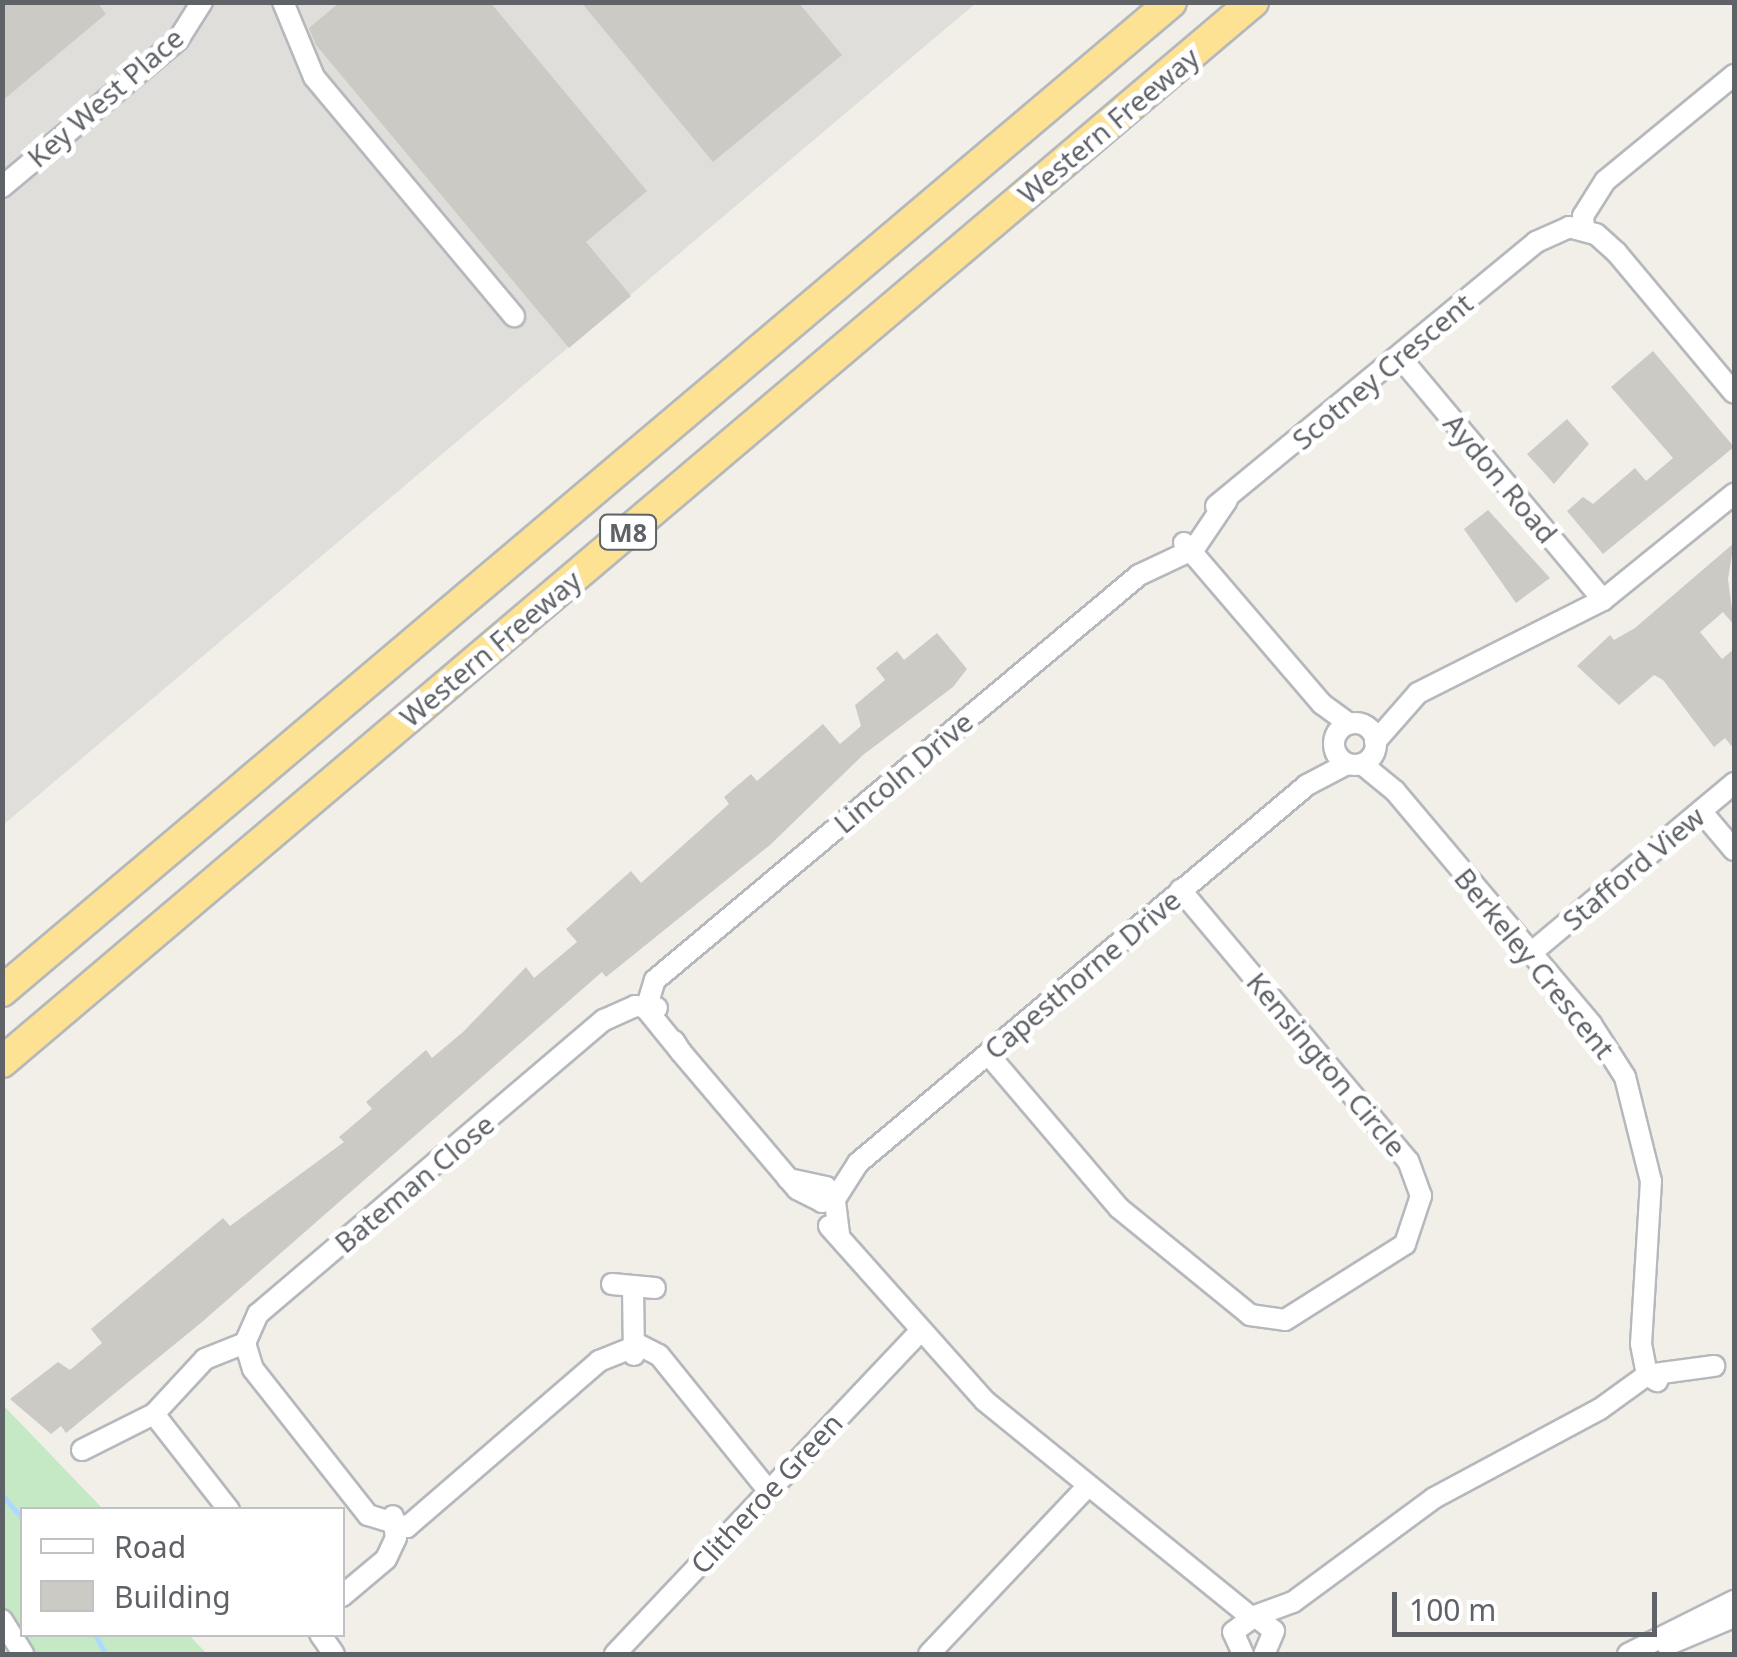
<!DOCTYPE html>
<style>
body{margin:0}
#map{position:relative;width:1737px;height:1657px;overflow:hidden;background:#f1efe8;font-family:"Noto Sans",sans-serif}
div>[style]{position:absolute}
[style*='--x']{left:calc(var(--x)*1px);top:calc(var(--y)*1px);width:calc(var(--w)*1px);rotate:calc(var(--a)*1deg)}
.industrial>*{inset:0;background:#e0deda}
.green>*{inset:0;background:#c5e8c5}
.stream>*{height:5px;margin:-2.5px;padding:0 2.5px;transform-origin:2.5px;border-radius:2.5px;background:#aadaff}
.building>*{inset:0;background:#cccac5}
.roads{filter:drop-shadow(2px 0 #b5b8bc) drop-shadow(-2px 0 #b5b8bc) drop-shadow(0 2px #b5b8bc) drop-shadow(0 -2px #b5b8bc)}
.minor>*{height:20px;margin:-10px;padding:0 10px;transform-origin:10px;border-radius:10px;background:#fff}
.minor>.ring{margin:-10px;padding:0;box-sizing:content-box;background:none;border:20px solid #fff;border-radius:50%}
.highway>*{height:30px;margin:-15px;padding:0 15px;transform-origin:15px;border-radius:15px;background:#fde293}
span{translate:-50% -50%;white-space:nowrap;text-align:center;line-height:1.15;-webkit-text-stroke:10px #fff;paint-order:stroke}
.shield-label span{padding:2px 8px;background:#fff;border:2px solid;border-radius:8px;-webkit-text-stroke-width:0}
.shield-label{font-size:25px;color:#5f6368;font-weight:700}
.street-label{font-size:28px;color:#5f6368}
.frame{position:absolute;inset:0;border:5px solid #5f6368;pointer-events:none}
.legend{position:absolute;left:20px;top:1507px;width:325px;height:130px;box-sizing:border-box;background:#fff;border:2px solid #bfc1c3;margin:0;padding:12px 18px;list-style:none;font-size:30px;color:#5f6368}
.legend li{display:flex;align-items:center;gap:20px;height:50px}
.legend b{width:50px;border:2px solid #bfc1c3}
.scale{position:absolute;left:1392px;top:1592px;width:265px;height:45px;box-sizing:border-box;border:5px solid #5f6368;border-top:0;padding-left:12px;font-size:30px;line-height:35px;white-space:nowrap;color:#5f6368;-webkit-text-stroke:8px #fff;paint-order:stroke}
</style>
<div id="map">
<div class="industrial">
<i style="clip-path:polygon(3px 3px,976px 3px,3px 825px)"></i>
</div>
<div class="green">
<i style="clip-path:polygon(2px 1404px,103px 1509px,22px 1510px,22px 1634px,189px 1635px,207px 1654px,31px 1654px,3px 1607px)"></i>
</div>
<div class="stream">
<i style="--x:2;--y:1495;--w:30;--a:49"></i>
<i style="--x:95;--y:1634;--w:22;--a:63"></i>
</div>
<div class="building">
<i style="clip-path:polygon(2px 2px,97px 2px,106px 14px,2px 101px)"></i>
<i style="clip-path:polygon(340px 2px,490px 2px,647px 191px,586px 242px,631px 296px,569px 348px,316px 45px,309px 28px)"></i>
<i style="clip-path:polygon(581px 2px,798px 2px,842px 55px,713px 162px)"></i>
<i style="clip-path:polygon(1653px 351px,1734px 447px,1603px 554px,1567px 511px,1583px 497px,1593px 504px,1635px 468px,1646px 481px,1673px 458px,1611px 387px)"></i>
<i style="clip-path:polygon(1567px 419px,1589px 444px,1554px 484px,1527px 454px)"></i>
<i style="clip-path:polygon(1488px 510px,1550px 578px,1516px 603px,1464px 529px)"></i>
<i style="clip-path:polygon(1734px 543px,1728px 579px,1734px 625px,1723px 612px,1700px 632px,1722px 659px,1734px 649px,1734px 749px,1725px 738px,1714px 747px,1663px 680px,1654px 675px,1619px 705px,1577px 666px,1610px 635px,1614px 640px,1635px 628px)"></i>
<i style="clip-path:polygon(937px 633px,967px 669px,953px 687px,863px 755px,770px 845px,606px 977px,602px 972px,202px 1322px,66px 1433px,61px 1426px,51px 1434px,10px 1399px,58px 1362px,70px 1370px,102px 1343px,91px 1329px,223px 1218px,230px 1226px,344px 1142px,339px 1137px,372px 1109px,366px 1102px,426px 1050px,432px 1058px,463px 1032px,526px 967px,534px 978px,577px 942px,566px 929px,631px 871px,641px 883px,729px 804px,724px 797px,751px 774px,757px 781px,823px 724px,840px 744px,861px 726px,855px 705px,885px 680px,876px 668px,897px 651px,904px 660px)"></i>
</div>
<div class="roads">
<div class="minor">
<i style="--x:283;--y:2;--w:81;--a:67.5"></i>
<i style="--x:314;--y:77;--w:312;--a:50.1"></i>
<i style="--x:2;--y:187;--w:229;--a:-39.9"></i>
<i style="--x:178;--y:40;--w:45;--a:-57.7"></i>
<i style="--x:1584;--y:229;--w:13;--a:-94"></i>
<i style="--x:1583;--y:216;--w:41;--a:-57.8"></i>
<i style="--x:1605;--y:181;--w:167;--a:-39.4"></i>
<i style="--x:1399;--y:356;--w:318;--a:50.1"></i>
<i style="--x:1216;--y:506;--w:415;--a:-39.5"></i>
<i style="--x:1536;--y:242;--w:36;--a:-24"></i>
<i style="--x:1569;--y:227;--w:28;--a:15"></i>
<i style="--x:1596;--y:234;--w:28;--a:42"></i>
<i style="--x:1617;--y:253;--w:182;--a:50.1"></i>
<i style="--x:1184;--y:543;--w:212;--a:49.4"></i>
<i style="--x:1322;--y:704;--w:34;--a:36"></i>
<i class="ring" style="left:1334px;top:723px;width:22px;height:22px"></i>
<i style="--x:1375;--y:742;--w:65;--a:-48.7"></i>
<i style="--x:1418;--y:693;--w:207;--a:-26.7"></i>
<i style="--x:1603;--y:600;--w:169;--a:-39"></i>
<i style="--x:1362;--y:764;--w:43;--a:39.3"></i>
<i style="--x:1395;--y:791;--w:304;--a:49.9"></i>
<i style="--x:1591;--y:1024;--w:63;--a:57.3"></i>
<i style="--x:1625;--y:1077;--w:107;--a:76"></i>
<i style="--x:1651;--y:1181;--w:163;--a:93.5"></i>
<i style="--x:1641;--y:1344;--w:32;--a:79"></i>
<i style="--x:1647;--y:1375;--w:12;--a:31"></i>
<i style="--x:1701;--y:811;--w:51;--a:49.8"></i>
<i style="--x:1531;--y:953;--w:265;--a:-39.9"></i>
<i style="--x:674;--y:1041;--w:13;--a:58"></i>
<i style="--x:681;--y:1052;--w:180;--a:49.7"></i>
<i style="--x:797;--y:1189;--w:28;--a:27"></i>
<i style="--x:822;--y:1202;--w:13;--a:-13"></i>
<i style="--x:835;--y:1199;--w:15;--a:-127"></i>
<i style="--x:826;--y:1187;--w:39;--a:-168"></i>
<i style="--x:681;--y:1052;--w:55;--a:-129.1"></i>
<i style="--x:646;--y:1009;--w:30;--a:-73"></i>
<i style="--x:655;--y:980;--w:631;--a:-39.92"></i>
<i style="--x:1139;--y:575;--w:61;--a:-25.3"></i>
<i style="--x:1194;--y:549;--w:59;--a:-56"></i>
<i style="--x:988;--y:1054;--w:202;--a:49.6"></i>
<i style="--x:1119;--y:1208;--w:169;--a:39.2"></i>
<i style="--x:1250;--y:1315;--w:35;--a:8"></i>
<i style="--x:1285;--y:1320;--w:142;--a:-32.3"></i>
<i style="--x:1405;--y:1244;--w:51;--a:-71.6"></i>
<i style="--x:1421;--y:1196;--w:37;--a:-110"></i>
<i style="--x:1408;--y:1161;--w:354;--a:-130"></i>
<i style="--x:829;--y:1226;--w:234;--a:48.3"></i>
<i style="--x:985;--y:1401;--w:341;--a:39.1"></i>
<i style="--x:839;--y:1234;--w:35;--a:-97"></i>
<i style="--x:835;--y:1199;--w:43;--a:-57.4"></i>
<i style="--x:858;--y:1163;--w:587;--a:-40.09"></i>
<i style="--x:1307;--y:785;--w:45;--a:-27.7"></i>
<i style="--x:612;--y:1284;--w:43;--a:5.3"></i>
<i style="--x:633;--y:1286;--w:69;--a:89.2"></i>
<i style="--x:245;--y:1343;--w:32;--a:-66"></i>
<i style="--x:258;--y:1314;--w:454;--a:-40.4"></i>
<i style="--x:604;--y:1020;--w:34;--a:-24"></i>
<i style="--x:635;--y:1006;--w:22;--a:5"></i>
<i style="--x:154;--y:1414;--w:75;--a:-47.2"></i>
<i style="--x:205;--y:1359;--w:43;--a:-21.8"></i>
<i style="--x:245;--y:1343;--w:27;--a:73"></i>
<i style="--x:253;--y:1369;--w:186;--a:51.8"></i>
<i style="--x:368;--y:1515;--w:41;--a:17.1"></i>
<i style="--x:407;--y:1527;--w:254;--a:-40.8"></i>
<i style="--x:599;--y:1361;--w:43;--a:-21.8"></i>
<i style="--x:639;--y:1345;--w:22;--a:27"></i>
<i style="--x:659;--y:1355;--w:174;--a:51.1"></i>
<i style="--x:154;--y:1414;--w:122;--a:52"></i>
<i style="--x:82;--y:1450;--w:80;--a:-26.6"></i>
<i style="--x:342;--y:1596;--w:57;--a:-40.1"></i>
<i style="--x:386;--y:1559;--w:23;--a:-65"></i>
<i style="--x:396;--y:1538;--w:22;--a:-98"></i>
<i style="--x:1255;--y:1616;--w:40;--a:-20.2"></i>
<i style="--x:1293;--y:1602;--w:175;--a:-36.4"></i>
<i style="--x:1434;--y:1498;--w:188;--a:-28.2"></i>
<i style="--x:1600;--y:1409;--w:58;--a:-35.9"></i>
<i style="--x:1647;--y:1375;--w:68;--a:-7.7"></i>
<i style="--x:2;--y:1620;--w:40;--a:58"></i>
<i style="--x:320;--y:1634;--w:24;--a:55"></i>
<i style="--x:1667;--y:1645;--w:73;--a:-22.7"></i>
<i style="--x:615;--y:1654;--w:443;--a:-46.6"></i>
<i style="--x:929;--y:1654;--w:231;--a:-46.6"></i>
<i style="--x:1243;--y:1654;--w:24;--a:-114"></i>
<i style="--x:1233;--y:1632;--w:27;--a:-36"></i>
<i style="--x:1255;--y:1616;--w:24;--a:38"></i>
<i style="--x:1274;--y:1631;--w:25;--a:113"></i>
<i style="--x:1628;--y:1654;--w:119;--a:-26.6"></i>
</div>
<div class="highway">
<i style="--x:2;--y:991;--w:1531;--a:-40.23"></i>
<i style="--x:2;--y:1062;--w:1640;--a:-40.28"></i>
</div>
</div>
<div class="shield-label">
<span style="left:628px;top:532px">M8</span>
</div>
<div class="street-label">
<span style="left:105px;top:97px;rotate:-41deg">Key West Place</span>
<span style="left:1108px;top:125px;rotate:-40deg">Western Freeway</span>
<span style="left:1382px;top:371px;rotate:-40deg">Scotney Crescent</span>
<span style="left:1501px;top:478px;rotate:50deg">Aydon Road</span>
<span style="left:490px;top:648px;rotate:-40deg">Western Freeway</span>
<span style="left:903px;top:772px;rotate:-40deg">Lincoln Drive</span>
<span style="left:1633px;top:868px;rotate:-40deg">Stafford View</span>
<span style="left:1535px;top:963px;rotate:51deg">Berkeley Crescent</span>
<span style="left:1082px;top:974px;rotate:-40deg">Capesthorne Drive</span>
<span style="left:1327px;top:1064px;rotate:50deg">Kensington Circle</span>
<span style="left:414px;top:1183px;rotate:-40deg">Bateman Close</span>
<span style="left:766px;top:1493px;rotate:-47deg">Clitheroe Green</span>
</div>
<div class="frame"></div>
<ul class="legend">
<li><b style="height:12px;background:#fff"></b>Road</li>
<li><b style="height:28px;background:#cccac5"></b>Building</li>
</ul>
<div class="scale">100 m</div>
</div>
